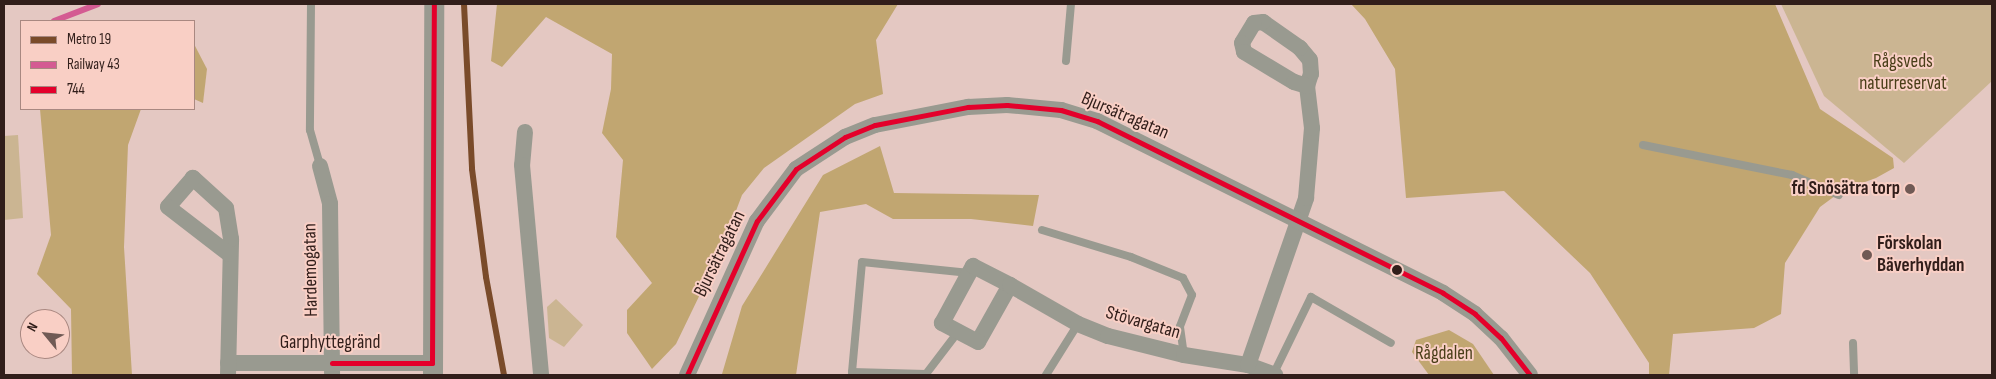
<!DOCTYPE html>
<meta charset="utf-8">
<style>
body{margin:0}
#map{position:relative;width:1996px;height:379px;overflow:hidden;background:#e4c8c2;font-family:"Sofia Sans Condensed",sans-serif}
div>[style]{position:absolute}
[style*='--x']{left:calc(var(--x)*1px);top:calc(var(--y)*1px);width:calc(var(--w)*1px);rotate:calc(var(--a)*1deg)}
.green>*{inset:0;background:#cbb592}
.forest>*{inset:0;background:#c1a671}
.service>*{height:8px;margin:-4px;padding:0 4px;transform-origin:4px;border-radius:4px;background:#999a90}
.minor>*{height:16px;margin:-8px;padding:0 8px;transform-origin:8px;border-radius:8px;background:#999a90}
.tertiary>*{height:20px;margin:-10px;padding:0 10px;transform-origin:10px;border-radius:10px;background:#999a90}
.bus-1>*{height:5px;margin:-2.5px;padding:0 2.5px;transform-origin:2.5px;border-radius:2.5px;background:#e4002b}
.rail-1>*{height:6px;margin:-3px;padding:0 3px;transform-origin:3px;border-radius:3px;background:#d45b92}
.metro-1>*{height:6px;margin:-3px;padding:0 3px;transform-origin:3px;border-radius:3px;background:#7a4b2a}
.dots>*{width:14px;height:14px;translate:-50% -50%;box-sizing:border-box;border:2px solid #f9cfc5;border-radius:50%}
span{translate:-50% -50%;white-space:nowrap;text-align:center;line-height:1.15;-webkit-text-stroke:4px #f9cfc5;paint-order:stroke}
.park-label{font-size:19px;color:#493e18}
.street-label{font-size:19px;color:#311e1a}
.poi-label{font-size:19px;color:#311e1a;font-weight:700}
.right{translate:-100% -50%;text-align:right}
.left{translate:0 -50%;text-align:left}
.frame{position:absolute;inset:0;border:5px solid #311e1a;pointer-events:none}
.legend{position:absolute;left:20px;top:20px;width:175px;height:90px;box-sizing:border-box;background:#f9cfc5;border:1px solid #a98881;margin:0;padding:6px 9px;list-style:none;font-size:15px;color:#311e1a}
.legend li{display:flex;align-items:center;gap:10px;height:25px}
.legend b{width:25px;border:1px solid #a98881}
.north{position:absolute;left:20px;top:309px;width:50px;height:50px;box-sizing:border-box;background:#f9cfc5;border:1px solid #a98881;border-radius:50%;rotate:298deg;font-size:14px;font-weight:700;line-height:20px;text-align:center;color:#311e1a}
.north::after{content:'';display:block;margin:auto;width:18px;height:22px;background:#705a55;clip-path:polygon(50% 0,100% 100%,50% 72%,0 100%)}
</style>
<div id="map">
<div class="green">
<i style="clip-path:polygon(1781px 4px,1992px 4px,1992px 81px,1904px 163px,1824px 96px)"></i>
<i style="clip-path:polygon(18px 135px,23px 218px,4px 220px,4px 136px)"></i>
<i style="clip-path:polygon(556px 299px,583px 325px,564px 347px,549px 338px,547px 307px)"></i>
</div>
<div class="forest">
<i style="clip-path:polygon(497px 4px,898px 4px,876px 40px,883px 94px,855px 104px,764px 168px,742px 195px,720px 253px,676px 344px,652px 369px,627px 333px,627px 310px,652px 283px,616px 237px,623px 160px,602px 133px,611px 89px,612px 54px,546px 17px,502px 67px,491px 61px)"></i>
<i style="clip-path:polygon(1351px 4px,1775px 4px,1820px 109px,1893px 158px,1894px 168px,1876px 178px,1843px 190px,1820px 207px,1785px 263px,1781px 314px,1754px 328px,1673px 334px,1669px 375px,1649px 375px,1649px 363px,1590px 273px,1504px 191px,1406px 198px,1395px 69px,1365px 19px)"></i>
<i style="clip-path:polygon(194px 44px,207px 69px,203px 103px,194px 99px)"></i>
<i style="clip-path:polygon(40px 109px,141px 109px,128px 145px,124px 247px,132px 375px,72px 375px,71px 309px,37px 274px,51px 235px)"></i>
<i style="clip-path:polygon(880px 146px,894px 193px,1039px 195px,1033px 226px,971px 219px,893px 219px,866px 204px,820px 212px,796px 375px,722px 374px,742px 306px,823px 175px)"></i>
<i style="clip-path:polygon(1449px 330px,1473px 344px,1494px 375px,1429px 375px,1412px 352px,1416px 340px)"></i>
</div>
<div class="service">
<i style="--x:311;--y:4;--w:126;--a:90.5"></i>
<i style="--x:310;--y:130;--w:37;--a:74"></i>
<i style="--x:1066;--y:61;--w:57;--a:-85"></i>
<i style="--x:1643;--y:145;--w:152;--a:11.4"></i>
<i style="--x:1792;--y:175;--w:51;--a:23.1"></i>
<i style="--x:1042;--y:230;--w:93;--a:16.9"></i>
<i style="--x:1131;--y:257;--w:56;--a:22"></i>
<i style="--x:1183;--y:278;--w:19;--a:62"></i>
<i style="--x:1192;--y:295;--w:34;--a:111"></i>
<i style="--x:1180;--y:327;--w:28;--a:82"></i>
<i style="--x:958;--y:332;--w:53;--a:127.3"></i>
<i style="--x:926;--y:374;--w:74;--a:-178.5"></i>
<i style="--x:852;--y:372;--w:110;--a:-84.8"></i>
<i style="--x:862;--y:262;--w:108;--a:5.9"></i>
<i style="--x:1853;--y:343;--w:32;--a:88"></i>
<i style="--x:1046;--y:375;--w:60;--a:-57.9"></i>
<i style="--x:1273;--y:375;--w:87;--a:-64"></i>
<i style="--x:1311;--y:297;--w:92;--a:29.9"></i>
</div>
<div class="minor">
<i style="--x:525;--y:132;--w:33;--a:95"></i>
<i style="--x:522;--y:165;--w:211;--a:84.8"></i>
<i style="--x:320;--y:166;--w:39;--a:75"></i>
<i style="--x:330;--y:204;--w:171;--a:89.3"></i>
<i style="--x:1010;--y:285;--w:65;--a:119.3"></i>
<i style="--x:978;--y:342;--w:41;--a:-152.2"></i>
<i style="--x:942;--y:323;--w:65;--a:-61.5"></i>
<i style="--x:973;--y:266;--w:42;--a:27.2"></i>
<i style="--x:1010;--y:285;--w:78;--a:29.8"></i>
<i style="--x:1078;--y:324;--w:32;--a:22"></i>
<i style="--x:1108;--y:336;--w:78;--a:14"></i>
<i style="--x:1184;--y:355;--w:65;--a:8.9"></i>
<i style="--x:1248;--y:365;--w:29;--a:20"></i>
<i style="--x:228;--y:363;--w:204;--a:0"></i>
<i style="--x:1248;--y:365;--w:177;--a:-70.8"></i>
<i style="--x:1306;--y:198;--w:70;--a:-85.1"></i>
<i style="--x:1312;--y:128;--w:42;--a:-96.8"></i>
<i style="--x:1307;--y:86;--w:13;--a:-72"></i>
<i style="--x:1311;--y:74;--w:14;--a:-94"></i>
<i style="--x:1310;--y:60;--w:16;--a:-130"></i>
<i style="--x:1300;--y:48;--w:45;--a:-144.9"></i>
<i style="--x:1263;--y:22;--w:9;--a:174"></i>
<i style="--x:1254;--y:23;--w:23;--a:121"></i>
<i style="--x:1242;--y:43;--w:9;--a:77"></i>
<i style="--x:1244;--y:52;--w:58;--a:31"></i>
<i style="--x:1294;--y:82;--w:14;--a:17"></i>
<i style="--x:228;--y:375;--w:136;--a:-88.7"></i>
<i style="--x:231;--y:239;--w:31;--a:-99"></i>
<i style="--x:226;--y:208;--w:45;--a:-137.7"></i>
<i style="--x:193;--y:178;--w:38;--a:131"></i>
<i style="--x:168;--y:207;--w:77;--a:37.6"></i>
<i style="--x:687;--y:375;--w:169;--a:-65.6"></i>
<i style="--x:757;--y:221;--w:65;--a:-53.1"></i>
<i style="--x:796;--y:169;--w:59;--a:-33.1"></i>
<i style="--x:845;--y:137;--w:32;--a:-22"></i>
<i style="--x:875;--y:125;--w:95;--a:-11"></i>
<i style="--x:968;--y:107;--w:39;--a:-3"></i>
<i style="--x:1007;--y:105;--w:54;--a:5.3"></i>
<i style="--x:1061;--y:110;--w:38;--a:17"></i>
<i style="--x:1097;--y:121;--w:386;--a:26.4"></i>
<i style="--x:1443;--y:293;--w:38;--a:33"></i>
<i style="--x:1475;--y:314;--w:35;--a:43"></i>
<i style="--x:1501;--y:338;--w:47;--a:51.9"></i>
</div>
<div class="tertiary">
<i style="--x:433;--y:375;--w:371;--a:-89.8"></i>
</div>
<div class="bus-1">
<i style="--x:332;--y:363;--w:100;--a:0"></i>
<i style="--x:432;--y:363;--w:359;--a:-89.7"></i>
<i style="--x:687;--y:375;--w:169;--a:-65.6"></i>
<i style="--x:757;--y:221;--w:65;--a:-53.1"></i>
<i style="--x:796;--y:169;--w:59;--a:-33.1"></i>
<i style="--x:845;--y:137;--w:32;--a:-22"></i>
<i style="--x:875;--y:125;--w:95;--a:-11"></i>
<i style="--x:968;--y:107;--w:39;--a:-3"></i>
<i style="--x:1007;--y:105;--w:54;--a:5.3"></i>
<i style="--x:1061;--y:110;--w:38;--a:17"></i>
<i style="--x:1097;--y:121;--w:386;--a:26.4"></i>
<i style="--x:1443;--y:293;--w:38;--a:33"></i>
<i style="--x:1475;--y:314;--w:35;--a:43"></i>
<i style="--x:1501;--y:338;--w:47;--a:51.9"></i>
</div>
<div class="rail-1">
<i style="--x:54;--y:21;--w:47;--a:-21.1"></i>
</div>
<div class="metro-1">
<i style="--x:464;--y:4;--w:165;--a:87.2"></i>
<i style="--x:472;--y:169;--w:109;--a:82.6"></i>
<i style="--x:486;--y:277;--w:100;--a:79.6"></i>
</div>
<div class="dots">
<i style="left:1910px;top:189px;background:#705a55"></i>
<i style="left:1867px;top:255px;background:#705a55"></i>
<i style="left:1397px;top:270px;background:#311e1a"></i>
</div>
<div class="park-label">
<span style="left:1903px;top:73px">Rågsveds<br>naturreservat</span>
<span style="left:1444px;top:354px">Rågdalen</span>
</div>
<div class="street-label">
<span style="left:1125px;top:116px;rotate:23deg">Bjursätragatan</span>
<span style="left:720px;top:254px;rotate:-64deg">Bjursätragatan</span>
<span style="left:311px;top:270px;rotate:-91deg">Hardemogatan</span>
<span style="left:1143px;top:323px;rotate:16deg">Stövargatan</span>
<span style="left:330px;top:343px">Garphyttegränd</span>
</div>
<div class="poi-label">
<span class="right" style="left:1900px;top:189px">fd Snösätra torp</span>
<span class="left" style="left:1877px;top:255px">Förskolan<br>Bäverhyddan</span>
</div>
<div class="frame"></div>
<ul class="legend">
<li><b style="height:6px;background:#7a4b2a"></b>Metro 19</li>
<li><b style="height:6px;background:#d45b92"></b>Railway 43</li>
<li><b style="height:6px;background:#e4002b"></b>744</li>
</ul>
<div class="north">N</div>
</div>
